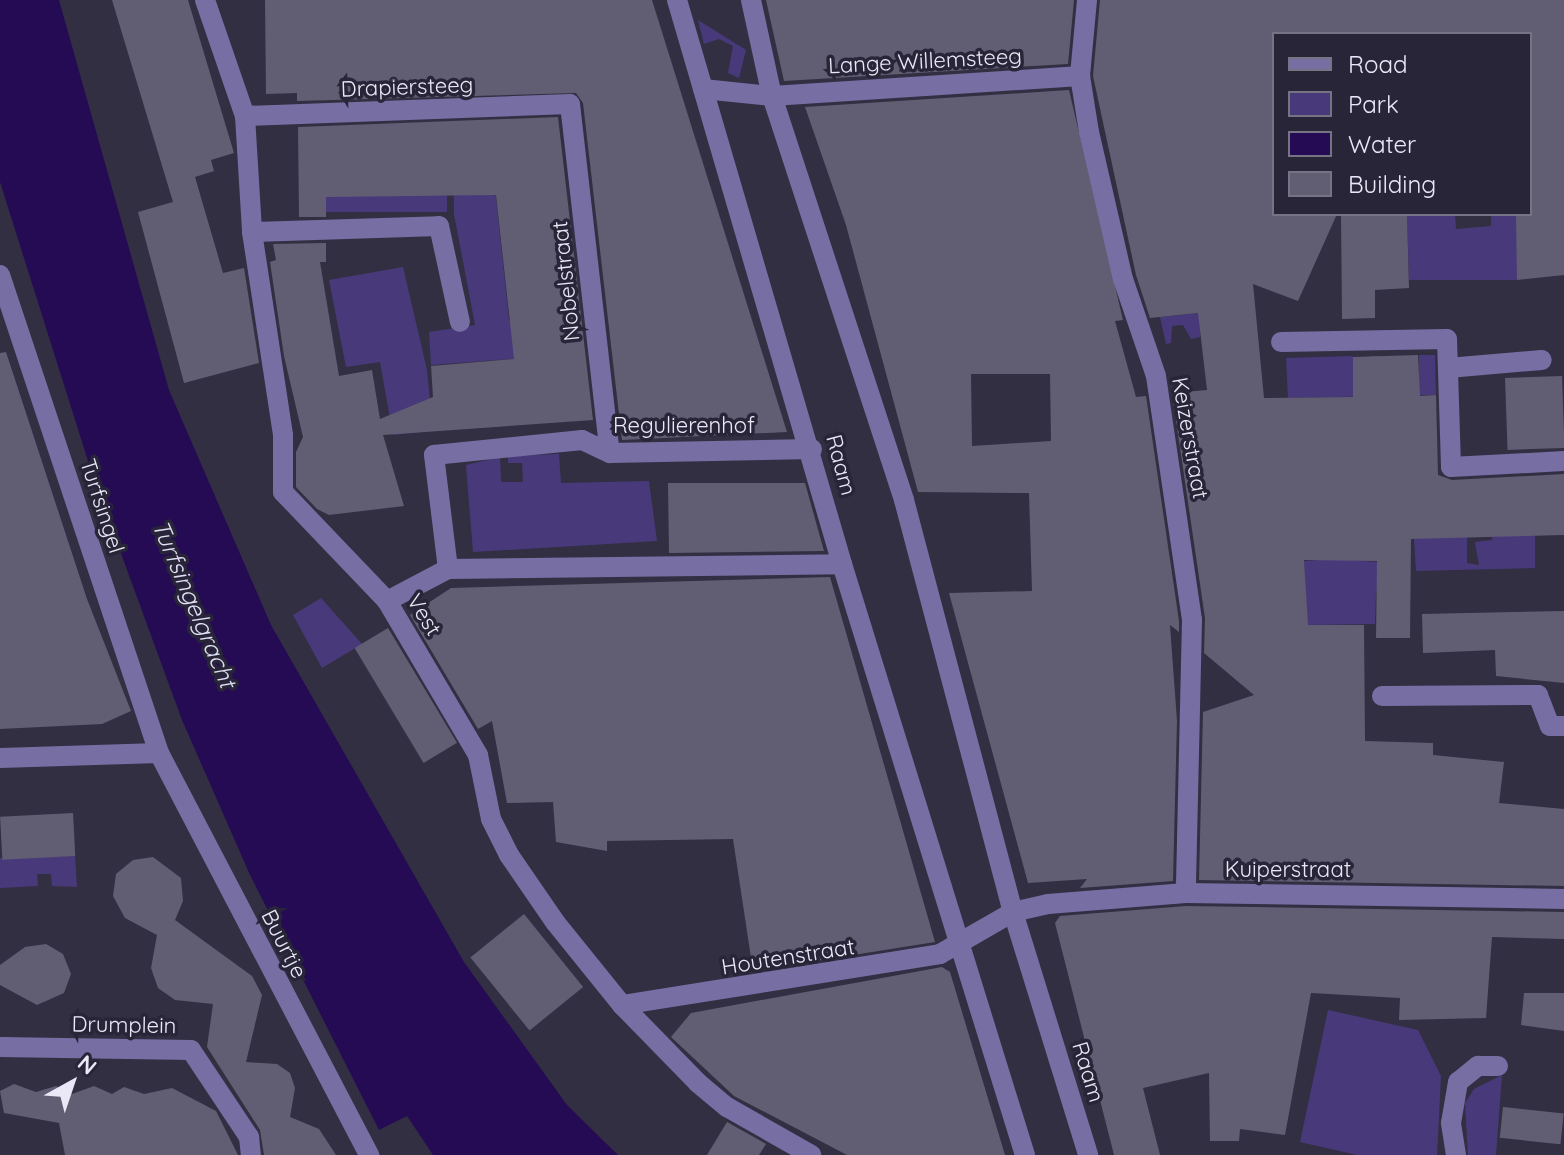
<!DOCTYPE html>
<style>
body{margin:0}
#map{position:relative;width:1564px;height:1155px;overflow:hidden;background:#322f43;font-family:Quicksand,sans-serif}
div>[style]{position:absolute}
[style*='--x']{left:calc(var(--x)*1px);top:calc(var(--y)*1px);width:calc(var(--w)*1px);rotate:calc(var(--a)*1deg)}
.green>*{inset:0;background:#483a7a;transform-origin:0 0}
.water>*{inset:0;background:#250b54}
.building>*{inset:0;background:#615e74;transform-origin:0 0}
.minor>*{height:20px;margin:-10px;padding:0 10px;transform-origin:10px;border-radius:10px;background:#776fa4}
span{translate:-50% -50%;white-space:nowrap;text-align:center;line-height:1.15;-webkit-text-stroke:7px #282538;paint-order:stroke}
.street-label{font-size:22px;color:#eae8f6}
.water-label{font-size:24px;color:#e1dff5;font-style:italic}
.legend{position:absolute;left:1272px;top:32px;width:260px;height:184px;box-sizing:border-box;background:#282538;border:2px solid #767384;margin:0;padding:10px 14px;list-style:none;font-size:24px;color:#eae8f6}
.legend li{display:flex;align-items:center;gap:16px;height:40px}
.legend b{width:40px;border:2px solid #767384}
.north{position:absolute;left:32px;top:1043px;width:80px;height:80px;-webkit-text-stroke:6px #282538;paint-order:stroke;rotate:40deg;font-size:22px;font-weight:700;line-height:32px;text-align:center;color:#eae8f6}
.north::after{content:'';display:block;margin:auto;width:28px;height:36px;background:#eae8f6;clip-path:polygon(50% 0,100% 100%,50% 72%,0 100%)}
</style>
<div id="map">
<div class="green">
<i style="clip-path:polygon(698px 20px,746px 50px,739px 78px,728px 73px,733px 46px,719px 39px,704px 44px)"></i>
<i style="clip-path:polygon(453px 127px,491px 151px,509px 320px,552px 356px,431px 365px,429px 332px,475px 325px,454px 214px)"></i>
<i style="clip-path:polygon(1564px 148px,1517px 280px,1409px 280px,1407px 214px,1455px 214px,1456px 229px,1491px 226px,1491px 214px,1530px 214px)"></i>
<i style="left:447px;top:195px;width:17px;height:121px;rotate:90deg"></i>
<i style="clip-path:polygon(403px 267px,427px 370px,433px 431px,393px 435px,380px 362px,346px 367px,329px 280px)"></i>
<i style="clip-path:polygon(1200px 313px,1200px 337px,1191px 339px,1183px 325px,1172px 326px,1171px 343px,1166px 344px,1160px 317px)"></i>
<i style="clip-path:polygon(1419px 355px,1435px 355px,1436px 395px,1288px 398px,1286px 358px,1353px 356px,1354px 381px,1370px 380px,1370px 356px,1402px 356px,1419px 379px)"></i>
<i style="clip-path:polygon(559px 454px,561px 483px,649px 481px,657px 541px,473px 552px,466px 465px,500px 457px,501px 482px,523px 482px,522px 463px,508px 463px,508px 456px)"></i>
<i style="clip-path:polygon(1493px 525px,1535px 533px,1535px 568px,1416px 571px,1414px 539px,1467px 533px,1467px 563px,1479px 565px,1475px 542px,1492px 540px)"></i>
<i style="clip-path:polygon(1334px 559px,1393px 563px,1376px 592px,1375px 624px,1306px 625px,1304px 561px)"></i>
<i style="clip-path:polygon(321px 598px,362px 644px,322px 668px,293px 615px)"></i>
<i style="clip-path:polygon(75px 856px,77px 887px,52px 886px,51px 874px,37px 874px,38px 886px,0 888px,0 858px)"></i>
<i style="clip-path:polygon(1328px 1010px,1418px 1030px,1441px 1076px,1437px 1155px,1357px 1155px,1300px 1142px)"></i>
<i style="clip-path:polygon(1502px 1075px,1496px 1155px,1468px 1155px,1465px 1103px,1474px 1089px)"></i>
</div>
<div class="water">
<i style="clip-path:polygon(0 0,59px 0,169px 390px,271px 625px,464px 962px,567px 1105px,618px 1155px,433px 1155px,407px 1116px,379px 1130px,250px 875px,182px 720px,94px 480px,0 182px)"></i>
</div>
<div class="building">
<i style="clip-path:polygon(112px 0,188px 0,234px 153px,211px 160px,214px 171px,195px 177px,223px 273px,244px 268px,259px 363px,184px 383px,138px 212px,173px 202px)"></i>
<i style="clip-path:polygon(265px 0,652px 0,787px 432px,622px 440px,583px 103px,576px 93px,297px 101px,297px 93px,266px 94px)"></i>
<i style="clip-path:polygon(766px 0,1074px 0,1068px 64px,784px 81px)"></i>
<i style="clip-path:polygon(1100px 0,1564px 0,1564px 275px,1517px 280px,1516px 214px,1530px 214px,1530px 34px,1274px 34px,1274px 214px,1337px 214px,1298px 301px,1253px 284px,1264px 398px,1353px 397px,1353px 357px,1418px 355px,1420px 396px,1436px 395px,1438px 475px,1452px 480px,1564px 474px,1564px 535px,1411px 539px,1410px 638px,1376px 638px,1377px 561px,1304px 560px,1308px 625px,1364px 625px,1365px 741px,1433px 743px,1433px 755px,1504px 762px,1499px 803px,1564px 809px,1564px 886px,1199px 880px,1203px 712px,1254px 695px,1204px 653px,1205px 618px,1172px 393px,1207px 390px,1198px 313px,1150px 318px,1136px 275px,1093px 76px)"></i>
<i style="clip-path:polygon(evenodd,1069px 90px,1123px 320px,1115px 321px,1136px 397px,1146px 396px,1179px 621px,1179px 632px,1170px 625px,1177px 721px,1173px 881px,1080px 888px,1087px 879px,1028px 883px,949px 593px,1032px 591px,1029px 493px,918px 492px,846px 225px,805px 107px,1069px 90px,971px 374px,1050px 374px,1051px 441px,972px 446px,971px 374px)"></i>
<i style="clip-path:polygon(558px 117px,593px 420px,383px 435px,404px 506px,329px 515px,317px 509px,296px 487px,296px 452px,303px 437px,284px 356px,270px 262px,276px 260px,273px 244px,326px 243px,326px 262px,320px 262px,339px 376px,372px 370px,380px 419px,433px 397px,431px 366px,514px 359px,496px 195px,326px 197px,326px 217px,299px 217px,298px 127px)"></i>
<i style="clip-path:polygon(1341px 214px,1407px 214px,1409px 288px,1375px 290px,1375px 318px,1342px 319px)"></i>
<i style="clip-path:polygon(6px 352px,87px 599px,131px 711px,102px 724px,0 729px,0 353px)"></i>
<i style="left:1562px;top:376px;width:72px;height:57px;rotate:88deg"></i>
<i style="clip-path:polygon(668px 483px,805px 483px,824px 551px,669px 553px)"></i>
<i style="clip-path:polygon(830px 577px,935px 942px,753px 971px,733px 839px,607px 841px,607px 851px,556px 842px,553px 802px,507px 803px,492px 721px,478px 729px,410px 615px,451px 588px)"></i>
<i style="clip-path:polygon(1564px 611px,1564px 683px,1496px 676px,1495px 650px,1423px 653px,1422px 614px)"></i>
<i style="left:388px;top:628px;width:134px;height:39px;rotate:59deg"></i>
<i style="left:73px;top:813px;width:43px;height:73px;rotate:87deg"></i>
<i style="clip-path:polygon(153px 857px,181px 878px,183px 901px,175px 920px,252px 976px,262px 995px,246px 1062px,277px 1064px,290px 1073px,295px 1088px,290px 1117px,319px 1129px,336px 1155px,264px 1155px,260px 1130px,207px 1047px,213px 1004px,175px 1000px,158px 988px,151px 968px,157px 935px,125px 918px,113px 896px,116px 874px,133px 860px)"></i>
<i style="clip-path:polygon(1186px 906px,1564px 912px,1564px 939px,1492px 937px,1486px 1018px,1399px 1020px,1400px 998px,1311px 993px,1285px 1135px,1240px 1129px,1239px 1141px,1210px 1141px,1209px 1073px,1143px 1088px,1160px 1155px,1114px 1155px,1055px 923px,1060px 916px)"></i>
<i style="left:524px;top:914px;width:94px;height:69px;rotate:51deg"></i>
<i style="clip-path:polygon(46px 944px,63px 954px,71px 974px,64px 993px,37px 1005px,0 985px,0 965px,25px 947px)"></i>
<i style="clip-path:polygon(942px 967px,950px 972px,1005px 1155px,847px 1155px,734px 1096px,671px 1037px,691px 1013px)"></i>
<i style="clip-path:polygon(1524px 993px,1564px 993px,1564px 1031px,1521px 1025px)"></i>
<i style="clip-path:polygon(14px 1084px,36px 1092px,56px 1086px,72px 1094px,94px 1086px,112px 1094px,124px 1087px,144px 1094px,172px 1088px,216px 1111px,238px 1155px,65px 1155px,59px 1123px,4px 1113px,0 1091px)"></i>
<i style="left:1503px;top:1107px;width:61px;height:31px;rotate:6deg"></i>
<i style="clip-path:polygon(727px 1122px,766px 1144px,759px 1155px,707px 1155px)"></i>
</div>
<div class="minor">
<i style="--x:205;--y:0;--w:123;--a:71"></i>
<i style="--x:245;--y:116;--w:116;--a:86.5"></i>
<i style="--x:252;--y:232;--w:205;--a:81.3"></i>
<i style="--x:283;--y:435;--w:57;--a:90"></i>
<i style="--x:283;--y:492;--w:151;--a:46.3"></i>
<i style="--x:387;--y:601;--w:179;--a:59.4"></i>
<i style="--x:478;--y:755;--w:65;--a:78.5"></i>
<i style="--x:491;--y:819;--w:40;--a:63.4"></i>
<i style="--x:509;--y:855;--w:81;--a:55.5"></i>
<i style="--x:555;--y:922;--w:107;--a:51.1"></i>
<i style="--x:622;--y:1005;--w:109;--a:45.7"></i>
<i style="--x:698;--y:1083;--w:38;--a:40"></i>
<i style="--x:727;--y:1107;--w:97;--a:29.7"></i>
<i style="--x:677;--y:0;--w:588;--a:73.69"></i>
<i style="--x:842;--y:564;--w:619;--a:72.8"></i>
<i style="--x:751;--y:0;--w:98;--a:77.7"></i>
<i style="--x:772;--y:96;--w:425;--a:71.9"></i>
<i style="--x:904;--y:500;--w:426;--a:75.2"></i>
<i style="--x:1013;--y:912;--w:254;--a:72.8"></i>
<i style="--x:1087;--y:0;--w:76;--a:95.3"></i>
<i style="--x:1080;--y:76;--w:57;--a:80.9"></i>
<i style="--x:1089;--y:132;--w:151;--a:77"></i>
<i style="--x:1123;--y:279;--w:102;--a:71.2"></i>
<i style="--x:1156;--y:376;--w:247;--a:81.6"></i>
<i style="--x:1192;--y:620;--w:273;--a:91.3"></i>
<i style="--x:703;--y:89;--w:69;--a:5.8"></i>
<i style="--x:772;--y:96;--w:309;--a:-3.7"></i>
<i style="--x:245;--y:116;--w:325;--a:-2.1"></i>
<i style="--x:570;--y:104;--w:351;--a:83.5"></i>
<i style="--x:252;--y:232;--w:187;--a:-1.8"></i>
<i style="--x:439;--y:226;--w:98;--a:77.7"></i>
<i style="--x:0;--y:275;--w:504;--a:71.6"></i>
<i style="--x:159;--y:753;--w:454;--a:62.4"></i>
<i style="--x:1281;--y:342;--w:166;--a:-1"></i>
<i style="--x:1447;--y:339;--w:128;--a:88.2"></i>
<i style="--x:1451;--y:467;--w:113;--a:-3"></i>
<i style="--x:1448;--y:368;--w:94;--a:-4.9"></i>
<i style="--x:448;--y:569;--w:115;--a:-97"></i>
<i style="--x:434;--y:455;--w:149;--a:-5.8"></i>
<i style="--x:582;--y:440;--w:31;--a:25"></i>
<i style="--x:610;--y:453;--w:202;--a:-1.1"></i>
<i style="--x:387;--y:601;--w:69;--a:-27.7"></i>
<i style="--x:448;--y:569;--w:394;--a:-0.7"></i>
<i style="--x:1382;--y:696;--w:156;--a:-0.4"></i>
<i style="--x:1538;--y:695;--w:33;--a:69"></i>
<i style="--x:1550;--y:726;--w:14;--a:0"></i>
<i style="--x:0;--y:758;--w:159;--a:-1.8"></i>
<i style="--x:622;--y:1005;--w:322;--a:-9.1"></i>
<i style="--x:940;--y:954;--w:84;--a:-29.9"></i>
<i style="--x:1013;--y:912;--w:36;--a:-13"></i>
<i style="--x:1048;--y:904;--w:138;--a:-4.6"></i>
<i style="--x:1186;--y:893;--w:378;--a:0.9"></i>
<i style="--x:0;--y:1047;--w:191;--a:0.9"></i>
<i style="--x:191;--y:1050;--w:105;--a:56.3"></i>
<i style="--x:249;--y:1137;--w:18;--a:84"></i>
<i style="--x:1456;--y:1155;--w:32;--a:-99"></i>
<i style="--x:1451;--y:1123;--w:42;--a:-80.3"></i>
<i style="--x:1458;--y:1082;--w:26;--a:-39"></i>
<i style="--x:1478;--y:1066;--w:20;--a:0"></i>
</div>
<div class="street-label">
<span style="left:925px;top:61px;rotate:-3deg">Lange Willemsteeg</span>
<span style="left:407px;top:87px;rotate:-2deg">Drapiersteeg</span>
<span style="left:566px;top:281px;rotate:-96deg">Nobelstraat</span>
<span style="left:684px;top:426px">Regulierenhof</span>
<span style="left:1190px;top:438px;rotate:80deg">Keizerstraat</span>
<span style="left:841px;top:465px;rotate:75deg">Raam</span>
<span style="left:102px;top:506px;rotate:72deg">Turfsingel</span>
<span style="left:424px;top:615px;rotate:58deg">Vest</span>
<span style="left:1288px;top:870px">Kuiperstraat</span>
<span style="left:284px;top:944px;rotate:63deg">Buurtje</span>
<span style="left:788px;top:957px;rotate:-9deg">Houtenstraat</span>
<span style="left:124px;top:1025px;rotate:1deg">Drumplein</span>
<span style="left:1088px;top:1072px;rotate:73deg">Raam</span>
</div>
<div class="water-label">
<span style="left:194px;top:604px;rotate:67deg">Turfsingelgracht</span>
</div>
<ul class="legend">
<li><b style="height:10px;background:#776fa4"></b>Road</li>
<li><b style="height:22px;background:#483a7a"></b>Park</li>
<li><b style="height:22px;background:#250b54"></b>Water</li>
<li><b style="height:22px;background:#615e74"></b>Building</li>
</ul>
<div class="north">N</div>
</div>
